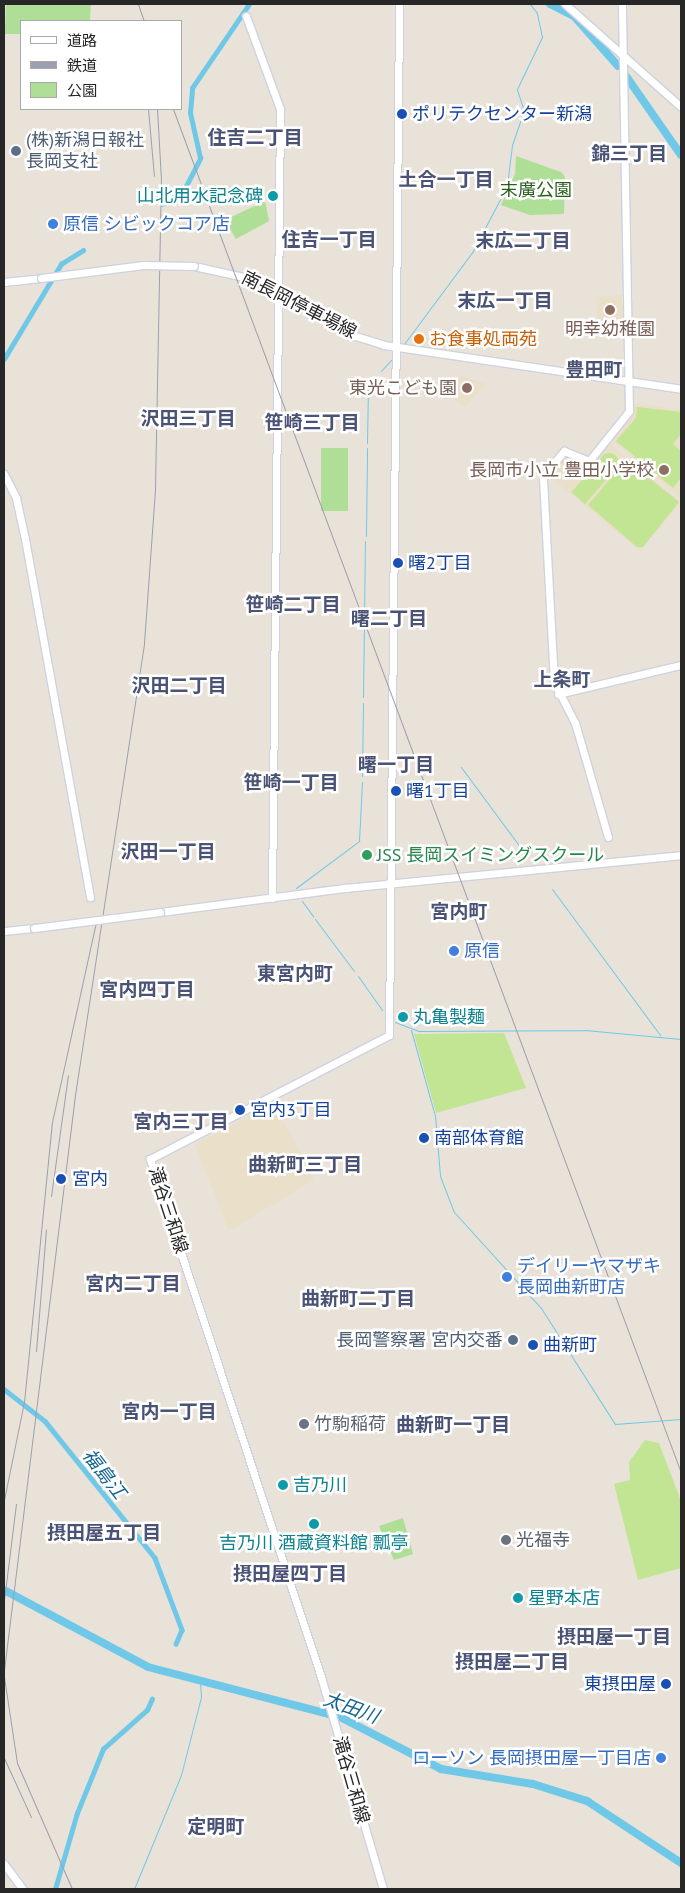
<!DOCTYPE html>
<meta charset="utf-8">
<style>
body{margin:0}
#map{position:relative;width:685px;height:1893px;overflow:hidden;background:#e9e2d9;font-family:"PT Sans","Noto Sans JP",sans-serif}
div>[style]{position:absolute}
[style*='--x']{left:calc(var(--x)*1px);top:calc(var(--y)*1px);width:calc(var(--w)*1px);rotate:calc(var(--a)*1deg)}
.education>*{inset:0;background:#eadfc8;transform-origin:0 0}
.green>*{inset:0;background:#afde97;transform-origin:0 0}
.pitch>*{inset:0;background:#c2e593;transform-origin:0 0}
.round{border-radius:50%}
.stream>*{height:1px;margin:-0.5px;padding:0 0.5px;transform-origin:0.5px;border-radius:0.5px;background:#6fc8e7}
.canal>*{height:4.5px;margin:-2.25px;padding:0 2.25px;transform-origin:2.25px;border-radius:2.25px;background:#6fc8e7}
.river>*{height:8px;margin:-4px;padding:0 4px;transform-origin:4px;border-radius:4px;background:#6fc8e7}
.roads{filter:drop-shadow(1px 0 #ced2e0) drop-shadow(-1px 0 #ced2e0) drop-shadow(0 1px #ced2e0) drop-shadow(0 -1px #ced2e0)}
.secondary>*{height:7px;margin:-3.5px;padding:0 3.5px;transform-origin:3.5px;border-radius:3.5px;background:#fff}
.rail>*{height:1px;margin:-0.5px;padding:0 0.5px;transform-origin:0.5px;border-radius:0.5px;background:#9c9fb1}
.bridges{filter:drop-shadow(1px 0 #ced2e0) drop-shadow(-1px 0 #ced2e0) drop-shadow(0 1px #ced2e0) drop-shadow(0 -1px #ced2e0)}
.secondary-bridge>*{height:7px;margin:-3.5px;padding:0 3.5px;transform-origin:3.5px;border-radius:3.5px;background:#fff}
.dots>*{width:14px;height:14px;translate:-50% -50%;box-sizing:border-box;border:2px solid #fff;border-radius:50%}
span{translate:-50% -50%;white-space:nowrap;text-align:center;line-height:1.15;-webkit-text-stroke:5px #fff;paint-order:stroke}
.transit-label{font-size:18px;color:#164399}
.left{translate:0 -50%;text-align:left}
.right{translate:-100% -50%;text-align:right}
.service-label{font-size:18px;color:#4e5e75}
.park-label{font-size:18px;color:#2a5e1c}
.culture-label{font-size:18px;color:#0d838f}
.shop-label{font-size:18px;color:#366cbe}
.street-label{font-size:18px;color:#272727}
.education-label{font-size:18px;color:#785e54}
.food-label{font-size:18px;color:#c56008}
.leisure-label{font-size:18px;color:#27864d}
.worship-label{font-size:18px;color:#5b616d}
.neighbourhood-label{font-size:19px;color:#4a5275;font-weight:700}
.water-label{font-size:19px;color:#13648e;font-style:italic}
.frame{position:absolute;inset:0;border:5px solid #272727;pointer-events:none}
.legend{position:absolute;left:20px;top:20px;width:162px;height:90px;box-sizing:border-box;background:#fff;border:1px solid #a9a9a9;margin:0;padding:6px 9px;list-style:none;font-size:15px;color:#272727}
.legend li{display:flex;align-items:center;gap:10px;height:25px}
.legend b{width:25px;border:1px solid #a9a9a9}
</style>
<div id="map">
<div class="education">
<i style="left:622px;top:295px;width:28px;height:26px;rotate:86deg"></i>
<i style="clip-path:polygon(461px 376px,486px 384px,465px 408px,447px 393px)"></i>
<i style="clip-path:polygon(634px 404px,681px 409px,681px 499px,612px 440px,633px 415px)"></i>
<i style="clip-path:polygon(609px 443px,681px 502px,640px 551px,550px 477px,567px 453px,587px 469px)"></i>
<i style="clip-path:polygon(274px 1103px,314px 1180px,229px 1231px,195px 1145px)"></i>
</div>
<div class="green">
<i style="clip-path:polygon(6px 4px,91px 4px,90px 21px,21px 21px,21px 34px,5px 34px)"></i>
<i style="clip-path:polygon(516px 156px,561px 172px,565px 177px,564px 214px,530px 215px,501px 205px,515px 174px)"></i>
<i style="clip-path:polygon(265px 201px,269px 221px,236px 239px,225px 220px)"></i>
<i style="left:321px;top:448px;width:27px;height:63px"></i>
<i style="clip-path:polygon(403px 1518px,413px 1554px,394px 1560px,379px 1526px)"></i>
</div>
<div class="pitch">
<i style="clip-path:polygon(637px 407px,681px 412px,681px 434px,673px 444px,681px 451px,681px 478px,673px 488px,616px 441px,636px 418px)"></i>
<i class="round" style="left:599px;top:453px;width:20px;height:20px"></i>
<i style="left:595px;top:465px;width:18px;height:36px;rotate:41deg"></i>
<i style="clip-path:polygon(634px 466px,679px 502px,643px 547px,637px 547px,588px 505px,616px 472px)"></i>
<i style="clip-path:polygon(504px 1033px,526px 1088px,436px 1113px,414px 1034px)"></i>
<i style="clip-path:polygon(645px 1440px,659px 1443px,681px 1501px,681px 1568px,638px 1580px,614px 1484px,630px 1480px,629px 1462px)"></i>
</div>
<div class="stream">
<i style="--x:681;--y:141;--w:1;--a:-90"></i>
<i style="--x:676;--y:143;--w:1;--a:0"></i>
<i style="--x:404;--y:344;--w:116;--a:-53.4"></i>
<i style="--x:473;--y:251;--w:73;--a:-62.4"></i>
<i style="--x:507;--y:186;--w:41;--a:-83"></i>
<i style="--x:512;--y:145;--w:36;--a:-71"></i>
<i style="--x:524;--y:111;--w:23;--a:-108"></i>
<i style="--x:517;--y:89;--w:58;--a:-64.3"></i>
<i style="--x:542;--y:37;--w:25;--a:-102"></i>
<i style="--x:537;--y:13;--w:11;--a:-128"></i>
<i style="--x:381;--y:371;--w:15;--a:-48"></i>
<i style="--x:367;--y:443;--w:55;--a:-89"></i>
<i style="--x:368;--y:388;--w:14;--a:-56"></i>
<i style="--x:366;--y:536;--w:88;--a:-89.3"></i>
<i style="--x:364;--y:618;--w:77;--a:-89.3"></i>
<i style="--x:363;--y:697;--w:72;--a:-89.2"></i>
<i style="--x:461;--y:767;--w:101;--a:53.5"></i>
<i style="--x:362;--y:776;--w:73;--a:-89.2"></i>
<i style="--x:524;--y:852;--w:5;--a:53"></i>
<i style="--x:296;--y:888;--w:79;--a:-36.7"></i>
<i style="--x:359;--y:841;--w:59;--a:-87.1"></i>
<i style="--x:552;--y:889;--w:182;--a:53.5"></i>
<i style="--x:302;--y:901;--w:19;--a:54"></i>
<i style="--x:315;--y:919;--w:65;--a:53.1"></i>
<i style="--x:358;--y:976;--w:42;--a:54.8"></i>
<i style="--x:395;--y:1022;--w:26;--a:21"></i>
<i style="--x:419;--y:1031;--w:166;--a:-0.3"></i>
<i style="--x:585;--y:1030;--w:96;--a:5.4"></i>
<i style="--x:411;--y:1030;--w:89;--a:74.4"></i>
<i style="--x:435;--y:1116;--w:60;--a:85.2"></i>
<i style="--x:440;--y:1176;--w:39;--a:69"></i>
<i style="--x:454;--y:1212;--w:130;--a:47.8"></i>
<i style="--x:541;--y:1308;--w:138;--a:57.5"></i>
<i style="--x:615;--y:1424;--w:66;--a:-4.3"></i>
<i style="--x:134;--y:1889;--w:123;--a:-67.6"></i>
<i style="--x:181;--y:1775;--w:81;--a:-75.6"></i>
<i style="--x:201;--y:1697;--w:15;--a:-94"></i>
</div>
<div class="canal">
<i style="--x:162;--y:204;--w:26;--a:-32"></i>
<i style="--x:184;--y:190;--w:36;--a:-63"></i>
<i style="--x:200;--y:158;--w:46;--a:-102.5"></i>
<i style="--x:190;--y:113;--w:25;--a:-85"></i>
<i style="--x:192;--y:88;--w:102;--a:-55.8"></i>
<i style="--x:4;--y:359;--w:111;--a:-59"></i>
<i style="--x:61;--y:264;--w:26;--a:-32"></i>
<i style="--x:4;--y:1389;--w:52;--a:38"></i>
<i style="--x:45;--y:1421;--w:176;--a:51.2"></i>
<i style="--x:155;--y:1558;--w:77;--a:69.4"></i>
<i style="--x:182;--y:1630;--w:15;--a:113"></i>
<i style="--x:55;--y:1889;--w:79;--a:-73.9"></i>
<i style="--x:77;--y:1813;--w:69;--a:-67.9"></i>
<i style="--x:103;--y:1749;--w:59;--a:-41.6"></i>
<i style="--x:147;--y:1710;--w:12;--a:-66"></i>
</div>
<div class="river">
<i style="--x:550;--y:4;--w:28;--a:27"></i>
<i style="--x:575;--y:17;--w:65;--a:48.7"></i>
<i style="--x:626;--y:76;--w:96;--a:55.2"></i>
<i style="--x:4;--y:1590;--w:163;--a:28.1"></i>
<i style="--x:148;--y:1667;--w:198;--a:14.6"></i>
<i style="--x:340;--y:1717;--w:114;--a:27.2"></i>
<i style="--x:441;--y:1769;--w:93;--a:9.3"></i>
<i style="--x:533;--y:1784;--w:57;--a:17.5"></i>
<i style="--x:587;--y:1801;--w:113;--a:33.4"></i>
</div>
<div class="roads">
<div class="secondary">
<i style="--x:565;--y:4;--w:155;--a:41.6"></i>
<i style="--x:246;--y:16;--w:99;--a:69.9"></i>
<i style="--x:280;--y:109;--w:789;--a:90.58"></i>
<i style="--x:194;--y:266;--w:65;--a:12.5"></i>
<i style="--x:257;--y:280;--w:107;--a:30.4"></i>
<i style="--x:349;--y:334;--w:37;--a:17"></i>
<i style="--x:384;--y:345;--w:300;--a:8.4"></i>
<i style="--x:4;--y:282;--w:37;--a:-6"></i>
<i style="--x:4;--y:474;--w:27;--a:63"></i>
<i style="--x:16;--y:498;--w:42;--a:77.6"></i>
<i style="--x:25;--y:539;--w:364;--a:79.7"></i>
<i style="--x:558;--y:694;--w:126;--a:-13.3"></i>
<i style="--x:608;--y:837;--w:119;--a:-106.1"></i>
<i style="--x:575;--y:723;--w:46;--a:-117.1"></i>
<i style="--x:554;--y:682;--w:206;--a:-93.1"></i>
<i style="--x:543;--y:476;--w:33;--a:-50"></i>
<i style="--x:564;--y:451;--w:27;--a:22"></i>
<i style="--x:589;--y:461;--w:64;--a:-51.3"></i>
<i style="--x:629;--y:411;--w:407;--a:-91"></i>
<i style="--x:160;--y:912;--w:188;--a:-7.4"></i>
<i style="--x:346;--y:888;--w:337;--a:-5.6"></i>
<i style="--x:4;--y:931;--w:30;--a:-6"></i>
<i style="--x:4;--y:1864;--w:31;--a:53"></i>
<i style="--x:383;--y:1889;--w:218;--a:-106.3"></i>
<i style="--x:322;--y:1680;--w:549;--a:-108.27"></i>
<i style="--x:150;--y:1159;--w:269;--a:-27.4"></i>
<i style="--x:389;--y:1035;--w:1031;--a:-89.44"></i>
</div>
</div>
<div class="rail">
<i style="--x:138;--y:4;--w:18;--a:71"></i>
<i style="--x:148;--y:109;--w:67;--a:84.9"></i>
<i style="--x:173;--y:109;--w:1456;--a:69.57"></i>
<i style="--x:51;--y:1196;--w:122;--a:-82"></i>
<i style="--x:36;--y:1351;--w:122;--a:-85.3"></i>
<i style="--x:4;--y:1500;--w:100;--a:-78.5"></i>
<i style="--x:24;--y:1402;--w:281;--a:-84.3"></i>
<i style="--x:52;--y:1122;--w:210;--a:-77.6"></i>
<i style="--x:4;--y:1600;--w:97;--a:-82.9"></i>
<i style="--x:4;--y:1670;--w:579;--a:-82.96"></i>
<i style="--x:75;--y:1095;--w:457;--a:-81.3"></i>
<i style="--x:144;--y:643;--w:155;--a:-85.9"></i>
<i style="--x:155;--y:488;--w:308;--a:-88.9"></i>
<i style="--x:161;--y:180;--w:71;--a:-93.2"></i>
<i style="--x:4;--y:1677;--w:87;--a:81.4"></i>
<i style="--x:17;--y:1763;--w:137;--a:66.4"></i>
<i style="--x:4;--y:1758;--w:65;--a:65.4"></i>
</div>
<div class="bridges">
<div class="secondary-bridge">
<i style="--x:41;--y:278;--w:103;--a:-7.3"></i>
<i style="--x:143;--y:265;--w:51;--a:1.1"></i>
<i style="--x:34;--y:928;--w:127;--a:-7.2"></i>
</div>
</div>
<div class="dots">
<i style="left:402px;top:114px;background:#1a4fb4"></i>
<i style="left:16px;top:151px;background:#5c6f8a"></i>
<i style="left:273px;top:196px;background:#0f9aa8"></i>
<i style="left:53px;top:224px;background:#3f7fe0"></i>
<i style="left:610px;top:310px;background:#8d6e63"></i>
<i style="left:419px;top:339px;background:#e8710a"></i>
<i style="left:467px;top:388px;background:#8d6e63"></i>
<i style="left:664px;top:470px;background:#8d6e63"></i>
<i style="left:398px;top:563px;background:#1a4fb4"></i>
<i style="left:396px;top:791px;background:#1a4fb4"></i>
<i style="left:367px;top:855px;background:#2e9e5b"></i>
<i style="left:454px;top:951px;background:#3f7fe0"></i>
<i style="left:403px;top:1017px;background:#0f9aa8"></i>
<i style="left:240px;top:1110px;background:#1a4fb4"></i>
<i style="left:424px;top:1138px;background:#1a4fb4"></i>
<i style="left:61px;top:1179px;background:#1a4fb4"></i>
<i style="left:507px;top:1277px;background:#3f7fe0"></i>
<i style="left:513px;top:1340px;background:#5c6f8a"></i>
<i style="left:533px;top:1345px;background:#1a4fb4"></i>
<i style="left:304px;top:1424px;background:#6b7280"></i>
<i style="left:283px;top:1485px;background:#0f9aa8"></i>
<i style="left:314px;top:1524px;background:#0f9aa8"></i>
<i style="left:506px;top:1540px;background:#6b7280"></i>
<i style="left:518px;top:1598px;background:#0f9aa8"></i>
<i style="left:666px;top:1684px;background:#1a4fb4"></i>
<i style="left:661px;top:1758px;background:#3f7fe0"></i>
</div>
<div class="transit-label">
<span class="left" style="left:412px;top:114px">ポリテクセンター新潟</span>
<span class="left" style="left:408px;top:563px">曙2丁目</span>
<span class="left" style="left:406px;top:791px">曙1丁目</span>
<span class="left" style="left:250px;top:1110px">宮内3丁目</span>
<span class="left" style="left:434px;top:1138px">南部体育館</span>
<span class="left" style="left:72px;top:1179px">宮内</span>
<span class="left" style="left:543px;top:1345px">曲新町</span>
<span class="right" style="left:656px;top:1684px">東摂田屋</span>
</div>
<div class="service-label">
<span class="left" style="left:26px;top:151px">(株)新潟日報社<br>長岡支社</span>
<span class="right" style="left:503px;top:1340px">長岡警察署 宮内交番</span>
</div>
<div class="park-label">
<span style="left:536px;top:190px">末廣公園</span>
</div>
<div class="culture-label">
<span class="right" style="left:263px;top:196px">山北用水記念碑</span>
<span class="left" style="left:413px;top:1017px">丸亀製麺</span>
<span class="left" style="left:293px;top:1485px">吉乃川</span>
<span style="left:314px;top:1543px">吉乃川 酒蔵資料館 瓢亭</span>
<span class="left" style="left:528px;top:1598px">星野本店</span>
</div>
<div class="shop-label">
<span class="left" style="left:63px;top:224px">原信 シビックコア店</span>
<span class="left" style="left:464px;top:951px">原信</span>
<span class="left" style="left:517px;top:1277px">デイリーヤマザキ<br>長岡曲新町店</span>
<span class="right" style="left:651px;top:1758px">ローソン 長岡摂田屋一丁目店</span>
</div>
<div class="street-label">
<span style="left:299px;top:305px;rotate:27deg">南長岡停車場線</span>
<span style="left:168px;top:1210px;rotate:72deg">滝谷三和線</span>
<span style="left:351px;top:1780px;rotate:74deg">滝谷三和線</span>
</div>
<div class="education-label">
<span style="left:610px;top:329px">明幸幼稚園</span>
<span class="right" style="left:457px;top:388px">東光こども園</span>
<span class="right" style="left:654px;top:470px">長岡市小立 豊田小学校</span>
</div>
<div class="food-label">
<span class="left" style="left:429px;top:339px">お食事処両苑</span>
</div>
<div class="leisure-label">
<span class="left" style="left:377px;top:855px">JSS 長岡スイミングスクール</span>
</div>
<div class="worship-label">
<span class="left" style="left:314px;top:1424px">竹駒稲荷</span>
<span class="left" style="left:516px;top:1540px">光福寺</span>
</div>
<div class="neighbourhood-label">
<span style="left:255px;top:138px">住吉二丁目</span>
<span style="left:629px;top:154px">錦三丁目</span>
<span style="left:446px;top:180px">土合一丁目</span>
<span style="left:329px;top:240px">住吉一丁目</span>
<span style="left:523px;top:241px">末広二丁目</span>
<span style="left:505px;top:301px">末広一丁目</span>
<span style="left:594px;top:370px">豊田町</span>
<span style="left:188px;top:419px">沢田三丁目</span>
<span style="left:312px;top:423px">笹崎三丁目</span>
<span style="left:293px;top:605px">笹崎二丁目</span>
<span style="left:389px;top:619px">曙二丁目</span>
<span style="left:562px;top:680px">上条町</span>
<span style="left:179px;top:686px">沢田二丁目</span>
<span style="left:396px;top:765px">曙一丁目</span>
<span style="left:291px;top:783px">笹崎一丁目</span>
<span style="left:168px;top:852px">沢田一丁目</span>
<span style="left:459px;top:912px">宮内町</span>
<span style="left:295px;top:974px">東宮内町</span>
<span style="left:147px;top:990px">宮内四丁目</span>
<span style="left:181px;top:1122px">宮内三丁目</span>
<span style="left:305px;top:1165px">曲新町三丁目</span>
<span style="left:133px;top:1284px">宮内二丁目</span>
<span style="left:358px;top:1299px">曲新町二丁目</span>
<span style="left:169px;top:1412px">宮内一丁目</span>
<span style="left:453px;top:1425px">曲新町一丁目</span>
<span style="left:104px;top:1533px">摂田屋五丁目</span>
<span style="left:290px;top:1574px">摂田屋四丁目</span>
<span style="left:614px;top:1637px">摂田屋一丁目</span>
<span style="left:512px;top:1662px">摂田屋二丁目</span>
<span style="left:216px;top:1827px">定明町</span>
</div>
<div class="water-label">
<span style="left:104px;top:1474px;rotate:52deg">福島江</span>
<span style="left:351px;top:1708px;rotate:20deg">太田川</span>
</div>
<div class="frame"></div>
<ul class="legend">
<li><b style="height:6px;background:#fff"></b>道路</li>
<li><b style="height:6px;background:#9c9fb1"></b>鉄道</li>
<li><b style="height:14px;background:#afde97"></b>公園</li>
</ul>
</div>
